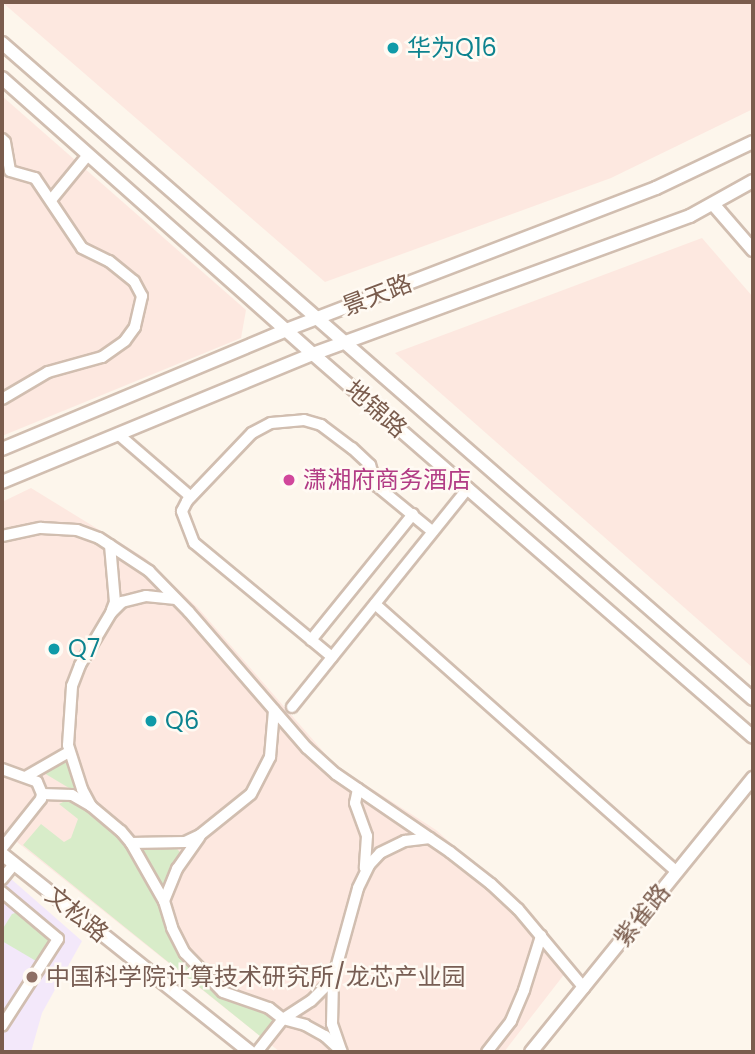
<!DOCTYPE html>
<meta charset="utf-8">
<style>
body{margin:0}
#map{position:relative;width:755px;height:1054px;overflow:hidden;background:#fdf6ec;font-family:Poppins,"Noto Sans SC",sans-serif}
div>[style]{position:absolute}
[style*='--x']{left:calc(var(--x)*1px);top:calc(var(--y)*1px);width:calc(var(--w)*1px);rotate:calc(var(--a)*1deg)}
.commercial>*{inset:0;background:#fde8e0}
.education>*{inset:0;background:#f3e8fa}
.green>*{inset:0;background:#d8ecc9}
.roads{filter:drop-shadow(2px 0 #d1beb0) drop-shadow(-2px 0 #d1beb0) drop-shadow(0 2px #d1beb0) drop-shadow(0 -2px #d1beb0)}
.minor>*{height:10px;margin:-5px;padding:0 5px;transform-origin:5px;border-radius:5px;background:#fff}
.tertiary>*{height:12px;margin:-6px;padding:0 6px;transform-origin:6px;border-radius:6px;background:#fff}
.dots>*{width:19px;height:19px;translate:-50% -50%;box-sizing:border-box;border:4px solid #fffaf3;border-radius:50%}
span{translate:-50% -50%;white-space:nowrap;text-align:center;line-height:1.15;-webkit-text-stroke:5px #fffaf3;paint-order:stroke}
.culture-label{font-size:24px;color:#0d838f}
.left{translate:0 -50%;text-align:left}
.street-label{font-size:24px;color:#7a5c4d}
.hotel-label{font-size:24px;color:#b23c85}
.education-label{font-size:24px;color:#785e54}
.frame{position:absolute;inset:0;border:4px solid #7a5c4d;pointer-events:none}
</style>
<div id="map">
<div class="commercial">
<i style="clip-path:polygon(2px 2px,753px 2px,753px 109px,611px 178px,325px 282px)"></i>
<i style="clip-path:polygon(2px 96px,246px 310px,241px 338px,2px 436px)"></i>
<i style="clip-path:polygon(702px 238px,753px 297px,753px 668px,395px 353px)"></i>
<i style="clip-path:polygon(31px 488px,145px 558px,198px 608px,335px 765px,436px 830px,535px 919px,573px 963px,504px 1052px,280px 1052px,2px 830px,2px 502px)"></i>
</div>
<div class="education">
<i style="clip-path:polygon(2px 871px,82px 941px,42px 1013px,31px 1052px,2px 1052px)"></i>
</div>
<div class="green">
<i style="clip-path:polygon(63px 761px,69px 762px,77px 788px,74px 791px,44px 773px)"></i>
<i style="clip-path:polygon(69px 799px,87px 808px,114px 831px,131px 851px,157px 899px,168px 931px,180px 957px,221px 996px,270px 1015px,274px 1019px,267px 1032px,260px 1036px,23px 845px,41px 824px,64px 842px,71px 838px,78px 819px,59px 804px)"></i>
<i style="clip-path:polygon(175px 846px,182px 855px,165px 886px,158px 881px,143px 851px,147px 847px)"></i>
<i style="clip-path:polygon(18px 912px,52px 939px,42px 959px,36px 961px,2px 941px,2px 930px,12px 914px)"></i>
</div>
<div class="roads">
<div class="minor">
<i style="--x:2;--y:139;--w:4;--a:45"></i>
<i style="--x:5;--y:142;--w:29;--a:80"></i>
<i style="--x:10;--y:171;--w:26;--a:16"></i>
<i style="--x:35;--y:178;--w:84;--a:56.1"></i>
<i style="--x:82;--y:248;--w:30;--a:26"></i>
<i style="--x:109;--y:261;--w:32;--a:39"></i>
<i style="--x:134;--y:281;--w:17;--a:62"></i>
<i style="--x:142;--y:296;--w:32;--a:103"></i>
<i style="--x:135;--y:327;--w:17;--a:126"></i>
<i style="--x:125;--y:341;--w:28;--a:145"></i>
<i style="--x:102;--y:357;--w:56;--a:164.5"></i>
<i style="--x:48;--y:372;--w:53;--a:149.6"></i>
<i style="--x:51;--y:200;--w:58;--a:-50.6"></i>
<i style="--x:118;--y:434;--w:96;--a:40.8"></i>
<i style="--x:2;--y:536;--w:40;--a:-12"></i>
<i style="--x:41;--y:528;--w:36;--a:3"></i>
<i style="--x:77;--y:530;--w:23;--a:20"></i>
<i style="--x:99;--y:538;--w:60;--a:33.4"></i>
<i style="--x:149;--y:571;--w:57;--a:45.7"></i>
<i style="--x:189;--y:612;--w:180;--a:49.1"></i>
<i style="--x:307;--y:748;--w:39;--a:42"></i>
<i style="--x:336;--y:774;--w:138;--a:34.4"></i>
<i style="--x:450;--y:852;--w:52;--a:38"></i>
<i style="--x:491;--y:884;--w:37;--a:43"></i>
<i style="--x:518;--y:909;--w:103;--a:50.1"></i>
<i style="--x:110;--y:545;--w:57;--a:85"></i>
<i style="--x:115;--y:602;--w:9;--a:111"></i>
<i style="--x:375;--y:604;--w:404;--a:41.6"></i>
<i style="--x:311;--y:640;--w:162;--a:-51"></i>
<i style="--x:332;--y:657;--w:179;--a:-140.4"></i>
<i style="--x:194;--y:543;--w:34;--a:-111"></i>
<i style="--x:182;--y:511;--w:11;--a:-63"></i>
<i style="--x:187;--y:501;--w:94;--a:-46.3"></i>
<i style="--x:252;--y:433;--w:21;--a:-28"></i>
<i style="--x:271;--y:423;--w:33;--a:-5"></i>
<i style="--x:304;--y:420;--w:18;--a:16"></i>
<i style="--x:321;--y:425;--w:39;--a:37"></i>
<i style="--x:352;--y:448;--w:25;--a:43"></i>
<i style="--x:370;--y:465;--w:22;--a:72"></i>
<i style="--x:377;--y:486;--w:72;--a:39.4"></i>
<i style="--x:292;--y:707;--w:281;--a:-51.2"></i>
<i style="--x:2;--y:769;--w:37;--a:20"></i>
<i style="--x:37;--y:782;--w:13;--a:67"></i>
<i style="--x:42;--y:794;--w:5;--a:101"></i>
<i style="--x:41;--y:799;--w:63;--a:128.5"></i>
<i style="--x:27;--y:776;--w:48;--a:-29.7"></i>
<i style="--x:358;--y:789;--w:14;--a:102"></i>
<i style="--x:355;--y:803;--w:35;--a:70"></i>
<i style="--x:367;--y:836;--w:32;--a:94"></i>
<i style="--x:42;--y:794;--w:30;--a:2"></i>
<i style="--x:72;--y:795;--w:22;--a:30"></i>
<i style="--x:91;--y:806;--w:39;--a:40"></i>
<i style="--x:121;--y:831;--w:16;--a:50"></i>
<i style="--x:131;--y:843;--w:67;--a:60.4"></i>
<i style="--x:164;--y:901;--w:28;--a:73"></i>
<i style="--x:172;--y:928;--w:28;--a:63"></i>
<i style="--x:185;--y:953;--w:54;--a:45.7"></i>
<i style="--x:223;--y:992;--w:49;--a:19.2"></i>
<i style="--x:269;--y:1008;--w:18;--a:38"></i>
<i style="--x:283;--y:1019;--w:23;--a:15"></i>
<i style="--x:305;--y:1025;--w:23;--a:29"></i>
<i style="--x:325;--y:1036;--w:23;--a:43"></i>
<i style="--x:91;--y:806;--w:19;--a:-118"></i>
<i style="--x:82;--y:789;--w:46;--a:-107.7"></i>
<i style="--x:68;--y:745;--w:59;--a:-86.1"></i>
<i style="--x:72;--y:686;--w:22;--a:-69"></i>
<i style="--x:80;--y:665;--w:61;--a:-59.2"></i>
<i style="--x:111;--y:613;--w:16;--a:-45"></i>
<i style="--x:122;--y:602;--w:25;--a:-14"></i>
<i style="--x:146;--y:596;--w:30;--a:6"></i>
<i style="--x:131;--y:843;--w:54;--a:-1.1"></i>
<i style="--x:185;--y:842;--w:17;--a:-25"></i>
<i style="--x:200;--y:835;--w:65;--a:-38.8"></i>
<i style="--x:251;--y:794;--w:42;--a:-62.8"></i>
<i style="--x:270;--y:757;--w:47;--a:-85.1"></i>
<i style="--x:2;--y:879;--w:19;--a:-51"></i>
<i style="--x:2;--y:892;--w:73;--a:40"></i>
<i style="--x:58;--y:939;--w:103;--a:122.8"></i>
<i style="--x:164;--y:901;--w:35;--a:-68"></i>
<i style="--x:177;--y:869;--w:39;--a:-55"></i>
<i style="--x:341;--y:1050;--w:28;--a:-109"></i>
<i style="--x:332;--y:1024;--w:45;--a:-88.7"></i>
<i style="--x:333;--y:979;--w:94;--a:-74.6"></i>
<i style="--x:358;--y:888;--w:25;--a:-64"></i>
<i style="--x:369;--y:865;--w:16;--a:-47"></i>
<i style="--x:380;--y:853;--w:28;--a:-26"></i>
<i style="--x:405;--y:841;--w:25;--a:-7"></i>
<i style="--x:257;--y:1052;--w:42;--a:-51.8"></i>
<i style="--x:283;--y:1019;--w:33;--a:-33"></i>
<i style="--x:311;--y:1001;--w:28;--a:-45"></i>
<i style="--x:487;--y:1052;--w:39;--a:-52"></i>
<i style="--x:511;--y:1021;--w:34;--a:-67"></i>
<i style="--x:524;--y:990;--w:57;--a:-72.5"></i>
</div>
<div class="tertiary">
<i style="--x:2;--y:43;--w:997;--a:41.14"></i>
<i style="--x:2;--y:78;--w:416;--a:41.6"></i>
<i style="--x:313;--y:354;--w:583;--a:41.04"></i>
<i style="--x:713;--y:204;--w:61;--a:49"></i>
<i style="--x:2;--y:449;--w:308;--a:-22.7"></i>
<i style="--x:286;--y:330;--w:396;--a:-21"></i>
<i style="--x:656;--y:188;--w:107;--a:-25.4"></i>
<i style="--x:2;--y:482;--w:336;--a:-22.4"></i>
<i style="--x:313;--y:354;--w:401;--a:-20.1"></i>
<i style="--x:690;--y:216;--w:72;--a:-29.1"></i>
<i style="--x:2;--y:854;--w:317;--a:38.6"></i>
<i style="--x:531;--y:1052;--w:353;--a:-51"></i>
</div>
</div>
<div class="dots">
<i style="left:393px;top:48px;background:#0f9aa8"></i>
<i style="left:289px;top:480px;background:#d1479c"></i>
<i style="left:54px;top:649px;background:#0f9aa8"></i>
<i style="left:151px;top:721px;background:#0f9aa8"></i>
<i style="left:32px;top:977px;background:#8d6e63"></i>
</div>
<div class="culture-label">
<span class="left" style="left:407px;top:48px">华为Q16</span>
<span class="left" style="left:68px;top:649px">Q7</span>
<span class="left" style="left:165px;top:721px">Q6</span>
</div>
<div class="street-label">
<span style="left:377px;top:295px;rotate:-21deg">景天路</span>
<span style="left:376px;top:409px;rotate:41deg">地锦路</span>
<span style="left:77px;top:914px;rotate:39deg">文松路</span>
<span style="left:642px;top:915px;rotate:-51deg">紫雀路</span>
</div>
<div class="hotel-label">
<span class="left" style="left:303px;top:480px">潇湘府商务酒店</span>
</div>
<div class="education-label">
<span class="left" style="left:46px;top:977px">中国科学院计算技术研究所/龙芯产业园</span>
</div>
<div class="frame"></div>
</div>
